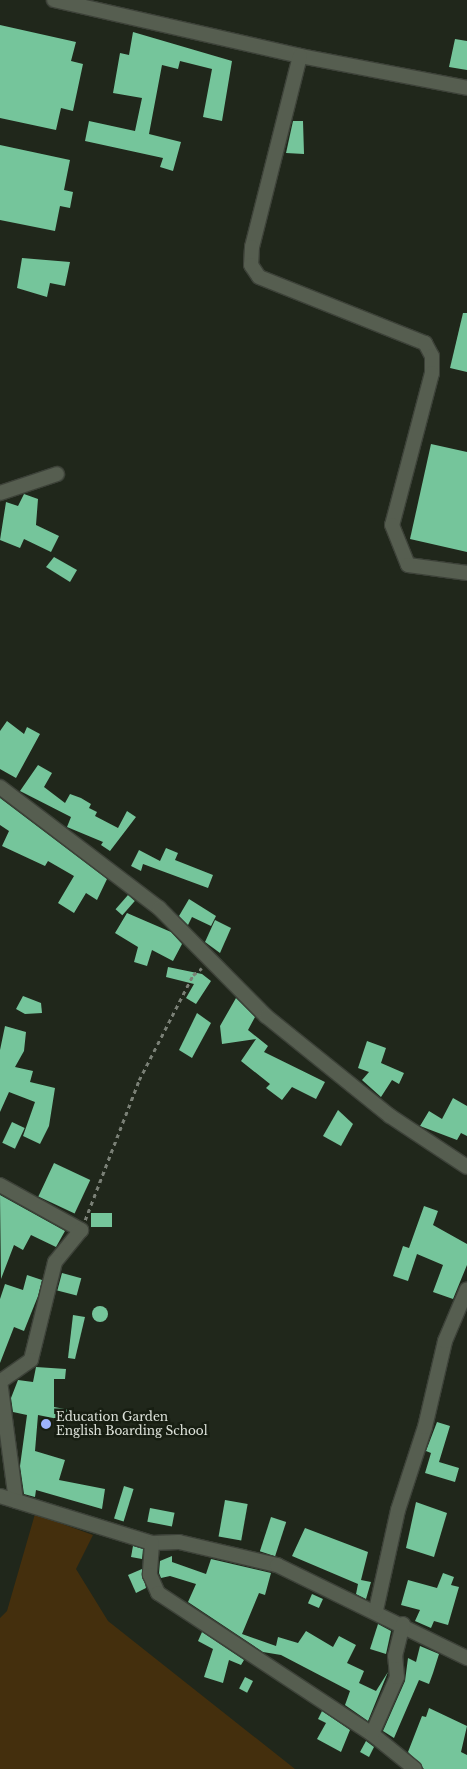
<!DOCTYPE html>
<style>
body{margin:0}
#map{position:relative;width:467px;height:1769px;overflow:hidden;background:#20271b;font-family:"Libre Baskerville",serif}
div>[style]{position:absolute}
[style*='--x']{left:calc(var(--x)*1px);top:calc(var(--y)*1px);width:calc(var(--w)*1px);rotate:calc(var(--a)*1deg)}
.green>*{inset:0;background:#442f0d}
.building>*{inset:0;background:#75c59b;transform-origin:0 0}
.round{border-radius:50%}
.path>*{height:2.5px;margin-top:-1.25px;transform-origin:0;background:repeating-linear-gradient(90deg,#7a8076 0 4px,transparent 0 8px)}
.roads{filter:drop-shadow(1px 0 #3d4239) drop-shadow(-1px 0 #3d4239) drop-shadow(0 1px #3d4239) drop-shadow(0 -1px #3d4239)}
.minor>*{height:14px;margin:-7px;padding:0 7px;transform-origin:7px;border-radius:7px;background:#565e50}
.dots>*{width:14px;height:14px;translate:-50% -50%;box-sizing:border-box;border:2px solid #171e12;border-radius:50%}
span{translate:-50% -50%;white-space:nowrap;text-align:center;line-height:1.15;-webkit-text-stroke:5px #171e12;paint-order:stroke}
.poi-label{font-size:12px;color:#dde2da}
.left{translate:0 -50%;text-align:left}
</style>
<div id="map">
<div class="green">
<i style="clip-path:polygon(35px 1514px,93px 1535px,76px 1569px,108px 1621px,295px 1769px,0 1769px,0 1618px,7px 1611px)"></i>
</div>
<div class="building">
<i style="clip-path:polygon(0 25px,76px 42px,71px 61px,83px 64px,73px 111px,61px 108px,56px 130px,0 118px)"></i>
<i style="clip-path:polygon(133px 32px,232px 61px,222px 121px,203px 117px,212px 69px,180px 61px,178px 69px,162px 65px,149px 134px,181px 142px,173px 171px,160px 167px,163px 158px,85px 141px,89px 121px,135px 131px,142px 98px,113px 93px,120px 53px,129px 55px)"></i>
<i style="clip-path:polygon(455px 39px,467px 41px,467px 70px,449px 67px)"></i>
<i style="clip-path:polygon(293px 121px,303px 121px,304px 154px,286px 153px)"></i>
<i style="clip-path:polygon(0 145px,70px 160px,64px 190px,73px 192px,70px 208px,60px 206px,55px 231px,0 220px)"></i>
<i style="clip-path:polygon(22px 258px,70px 262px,65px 286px,50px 283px,47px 297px,17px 288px)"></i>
<i style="clip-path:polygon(463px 313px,467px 313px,467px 372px,450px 368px)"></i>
<i style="clip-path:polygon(431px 444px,467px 452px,467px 552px,410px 539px)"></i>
<i style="clip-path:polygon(24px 494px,38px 499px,36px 525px,59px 536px,51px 552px,24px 539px,20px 548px,0 540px,6px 502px,18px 506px)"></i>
<i style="clip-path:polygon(54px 557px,77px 570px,70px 582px,46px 567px)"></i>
<i style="clip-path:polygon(7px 721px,24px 734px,27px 727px,40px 734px,16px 778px,0 769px,0 731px)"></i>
<i style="clip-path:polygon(38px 765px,52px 773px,44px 787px,65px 803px,70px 794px,81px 798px,91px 804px,89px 808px,97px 812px,95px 816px,118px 828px,127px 811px,136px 817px,110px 851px,101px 845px,103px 842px,67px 827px,71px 817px,20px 791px)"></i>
<i style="clip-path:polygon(0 798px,107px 879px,97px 900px,86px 893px,74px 913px,58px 903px,74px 876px,48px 861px,45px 866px,2px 846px,9px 831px,0 825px)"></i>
<i style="clip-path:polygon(166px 848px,178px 853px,175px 860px,213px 875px,208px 888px,143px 864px,141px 871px,131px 866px,139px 850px,160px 861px)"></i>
<i style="left:128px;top:895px;width:9px;height:19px;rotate:41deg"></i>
<i style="clip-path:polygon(189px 899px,216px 916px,211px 926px,192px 917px,188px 925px,179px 916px)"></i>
<i style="clip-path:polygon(127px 913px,171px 932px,182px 944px,173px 961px,152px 950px,147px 966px,134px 962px,138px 947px,115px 933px)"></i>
<i style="clip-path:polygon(215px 920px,231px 928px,220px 953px,205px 942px)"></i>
<i style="clip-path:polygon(168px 967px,202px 974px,211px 981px,196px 1004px,186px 998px,194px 984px,166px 977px)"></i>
<i style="clip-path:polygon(23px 996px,41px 1003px,42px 1013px,25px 1014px,16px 1009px)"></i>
<i style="clip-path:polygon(236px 998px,255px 1017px,248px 1030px,268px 1046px,264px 1052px,325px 1082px,316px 1099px,292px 1087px,282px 1100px,266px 1088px,270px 1084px,241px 1061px,256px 1039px,222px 1044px,220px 1026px)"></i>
<i style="clip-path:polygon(197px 1013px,211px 1023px,192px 1058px,179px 1050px)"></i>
<i style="clip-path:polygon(5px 1026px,26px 1032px,24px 1051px,15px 1067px,33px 1071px,30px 1082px,55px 1088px,49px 1126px,40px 1144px,23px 1136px,35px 1102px,9px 1092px,0 1112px,0 1050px)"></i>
<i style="clip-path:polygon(367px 1041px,386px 1048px,381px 1063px,404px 1073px,399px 1084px,392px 1080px,381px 1097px,362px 1080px,369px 1072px,358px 1068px)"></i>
<i style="clip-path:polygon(453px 1098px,467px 1106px,467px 1136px,461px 1133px,457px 1140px,420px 1126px,429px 1111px,442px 1119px)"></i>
<i style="clip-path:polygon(338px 1110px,353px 1124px,341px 1146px,323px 1136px)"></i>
<i style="left:12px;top:1122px;width:14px;height:23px;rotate:25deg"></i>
<i style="left:54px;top:1163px;width:40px;height:37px;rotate:25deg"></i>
<i style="clip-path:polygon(0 1195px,65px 1231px,56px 1247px,31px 1235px,23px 1250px,14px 1245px,1px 1279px)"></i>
<i style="clip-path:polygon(424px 1206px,438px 1211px,433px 1225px,467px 1244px,467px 1265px,453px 1299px,433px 1292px,443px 1265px,417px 1254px,408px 1281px,393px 1276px,403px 1246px,409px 1248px)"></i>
<i style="left:91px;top:1213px;width:21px;height:14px"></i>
<i style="left:62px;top:1273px;width:20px;height:18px;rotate:15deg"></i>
<i style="clip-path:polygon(27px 1275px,42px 1280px,38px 1296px,24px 1331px,14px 1327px,0 1363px,0 1299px,5px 1284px,23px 1290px)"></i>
<i class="round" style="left:92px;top:1306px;width:16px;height:16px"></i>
<i style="clip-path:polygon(73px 1315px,85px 1317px,75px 1359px,68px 1358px)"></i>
<i style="clip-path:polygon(36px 1367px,66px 1369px,65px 1379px,54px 1379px,54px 1407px,70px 1410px,68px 1421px,38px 1415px,35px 1451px,65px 1460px,59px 1480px,105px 1489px,102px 1509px,36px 1490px,35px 1497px,24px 1494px,20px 1466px,27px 1415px,13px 1412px,11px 1398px,18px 1380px,33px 1382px)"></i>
<i style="clip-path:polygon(437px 1422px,450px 1426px,439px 1462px,459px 1468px,455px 1482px,425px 1473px,431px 1453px,426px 1451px)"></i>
<i style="left:124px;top:1486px;width:10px;height:34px;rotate:17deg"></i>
<i style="left:225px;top:1500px;width:23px;height:37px;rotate:10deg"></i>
<i style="clip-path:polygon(416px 1502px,447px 1513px,434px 1557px,406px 1548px)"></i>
<i style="left:150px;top:1508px;width:25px;height:14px;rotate:11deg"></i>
<i style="left:271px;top:1517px;width:16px;height:36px;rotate:18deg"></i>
<i style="clip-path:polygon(305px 1528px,368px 1552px,361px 1580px,371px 1582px,366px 1599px,356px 1594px,358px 1584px,292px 1556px)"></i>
<i style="clip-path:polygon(133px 1546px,143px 1549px,142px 1559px,131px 1557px)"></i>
<i style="clip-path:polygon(172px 1556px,172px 1562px,206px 1574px,211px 1559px,271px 1573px,265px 1595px,259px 1593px,242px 1634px,276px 1646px,278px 1637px,298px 1643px,306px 1631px,333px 1647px,339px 1636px,356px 1645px,347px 1663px,364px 1671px,359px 1683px,376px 1691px,388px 1672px,368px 1721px,345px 1705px,350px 1691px,281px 1655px,263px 1652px,188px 1602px,196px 1584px,170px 1576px,161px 1578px,159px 1573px,160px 1561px)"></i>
<i style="clip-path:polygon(142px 1569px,146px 1588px,136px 1593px,128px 1575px)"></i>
<i style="clip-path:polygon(443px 1573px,454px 1577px,451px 1585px,459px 1587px,448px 1625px,434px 1621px,431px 1628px,415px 1621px,420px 1610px,401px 1605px,408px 1580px,437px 1588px)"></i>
<i style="left:312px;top:1594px;width:12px;height:10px;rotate:24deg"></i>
<i style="clip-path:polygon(378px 1624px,391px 1631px,386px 1654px,370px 1649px)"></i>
<i style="clip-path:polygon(202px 1632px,244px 1660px,241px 1665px,229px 1660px,223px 1683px,204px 1677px,213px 1649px,198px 1641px)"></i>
<i style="clip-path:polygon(420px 1646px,439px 1654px,433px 1673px,429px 1684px,419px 1680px,394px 1738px,383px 1731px,405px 1681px,408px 1658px,416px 1662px)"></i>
<i style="left:245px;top:1677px;width:9px;height:13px;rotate:27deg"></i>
<i style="clip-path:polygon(429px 1708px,467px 1726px,461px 1752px,467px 1755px,467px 1769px,424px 1769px,408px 1752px,422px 1716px,426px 1717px)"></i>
<i style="clip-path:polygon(322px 1711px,350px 1730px,341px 1752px,317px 1739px,326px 1723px,318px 1719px)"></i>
<i style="clip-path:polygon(366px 1741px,374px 1747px,369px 1757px,360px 1752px)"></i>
</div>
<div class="path">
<i style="--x:85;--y:1220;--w:150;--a:-68.9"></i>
<i style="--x:139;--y:1080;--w:118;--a:-62.8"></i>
<i style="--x:193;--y:975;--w:11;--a:-38"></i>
</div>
<div class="roads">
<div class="minor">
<i style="--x:54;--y:0;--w:252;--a:12.8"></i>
<i style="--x:300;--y:56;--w:170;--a:10.8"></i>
<i style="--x:300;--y:56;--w:197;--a:104.1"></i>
<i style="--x:252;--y:247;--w:18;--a:93"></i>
<i style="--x:251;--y:265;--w:14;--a:56"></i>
<i style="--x:259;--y:277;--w:179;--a:21.7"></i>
<i style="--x:425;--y:343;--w:15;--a:62"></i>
<i style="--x:432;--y:356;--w:17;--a:90"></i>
<i style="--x:432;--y:373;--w:157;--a:104.7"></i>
<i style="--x:392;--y:525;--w:43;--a:68.2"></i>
<i style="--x:408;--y:565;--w:60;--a:7.7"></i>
<i style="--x:0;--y:493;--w:60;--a:-18.4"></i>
<i style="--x:0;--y:787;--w:200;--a:37.3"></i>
<i style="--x:159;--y:908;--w:152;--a:45.3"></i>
<i style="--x:266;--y:1016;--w:159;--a:38.9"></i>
<i style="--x:390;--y:1116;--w:92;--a:33.5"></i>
<i style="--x:0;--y:1185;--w:93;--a:29.1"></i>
<i style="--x:81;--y:1230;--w:41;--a:129.1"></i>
<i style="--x:55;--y:1262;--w:101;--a:103.8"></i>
<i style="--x:31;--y:1360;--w:37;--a:145"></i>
<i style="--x:0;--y:1381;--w:121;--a:82.4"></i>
<i style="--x:0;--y:1496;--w:159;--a:17.2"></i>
<i style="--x:152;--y:1543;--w:27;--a:-2"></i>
<i style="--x:179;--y:1542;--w:101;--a:13.2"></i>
<i style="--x:277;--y:1565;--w:212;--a:26.1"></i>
<i style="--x:152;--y:1543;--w:32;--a:94"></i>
<i style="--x:150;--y:1575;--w:20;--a:66"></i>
<i style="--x:158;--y:1593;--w:256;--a:33.4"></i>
<i style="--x:372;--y:1734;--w:55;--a:39.1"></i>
<i style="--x:376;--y:1610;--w:102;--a:-77.6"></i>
<i style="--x:398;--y:1510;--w:87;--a:-72"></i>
<i style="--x:425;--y:1427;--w:88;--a:-76.9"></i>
<i style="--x:445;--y:1341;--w:56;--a:-67.1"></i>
<i style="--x:372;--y:1734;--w:62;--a:-66.3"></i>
<i style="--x:397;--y:1677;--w:21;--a:-95"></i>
<i style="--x:395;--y:1656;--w:33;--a:-76"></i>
</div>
</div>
<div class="dots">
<i style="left:46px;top:1424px;background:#9db4fd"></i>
</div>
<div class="poi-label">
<span class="left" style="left:56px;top:1424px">Education Garden<br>English Boarding School</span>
</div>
</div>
